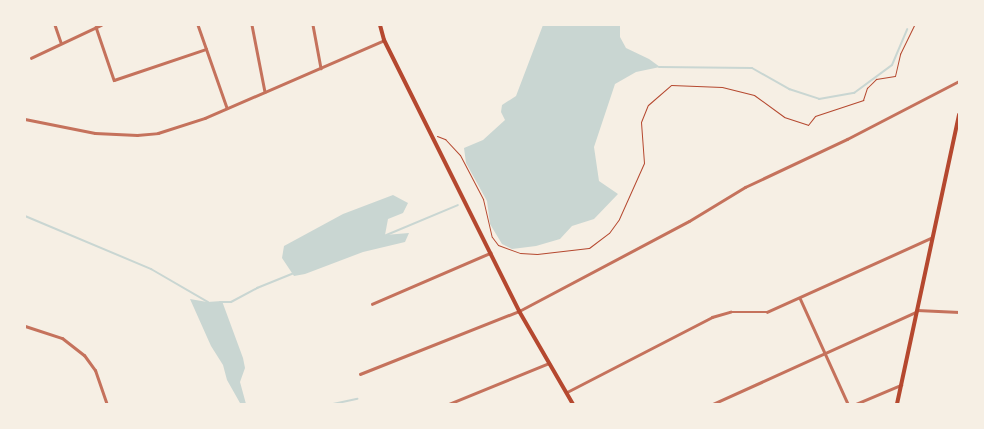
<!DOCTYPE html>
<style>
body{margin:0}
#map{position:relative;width:984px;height:429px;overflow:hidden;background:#f6efe4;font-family:"Source Sans 3",sans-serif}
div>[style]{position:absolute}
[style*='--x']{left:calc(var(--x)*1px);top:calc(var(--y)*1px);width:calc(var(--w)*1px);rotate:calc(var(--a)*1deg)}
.water>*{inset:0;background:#c9d6d2}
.stream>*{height:2px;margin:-1px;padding:0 1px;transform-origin:1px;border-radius:1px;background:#c9d6d2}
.path>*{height:1px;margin:-0.5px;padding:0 0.5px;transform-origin:0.5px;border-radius:0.5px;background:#b5482f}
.minor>*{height:2.5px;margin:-1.25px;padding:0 1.25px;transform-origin:1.25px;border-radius:1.25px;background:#c5725c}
.tertiary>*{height:3px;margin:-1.5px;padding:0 1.5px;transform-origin:1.5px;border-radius:1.5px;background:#c5725c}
.secondary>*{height:4px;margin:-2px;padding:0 2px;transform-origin:2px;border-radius:2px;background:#b5482f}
.primary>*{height:4px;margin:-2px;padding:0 2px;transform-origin:2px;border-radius:2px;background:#b5482f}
span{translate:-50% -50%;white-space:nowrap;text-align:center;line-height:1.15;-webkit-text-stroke:4.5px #f6efe4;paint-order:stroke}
.frame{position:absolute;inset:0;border:26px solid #f6efe4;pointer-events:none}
</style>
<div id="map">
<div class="water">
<i style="clip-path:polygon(543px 25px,620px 25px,620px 37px,626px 48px,649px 59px,660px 67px,636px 72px,615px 84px,594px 147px,599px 181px,618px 194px,594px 219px,572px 226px,560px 239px,536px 246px,512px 249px,502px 244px,490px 224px,487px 201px,466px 163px,464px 148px,483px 140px,505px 120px,501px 112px,502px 105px,516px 96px)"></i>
<i style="clip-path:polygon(393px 195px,408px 203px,403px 213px,388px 219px,385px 235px,409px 233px,405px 242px,363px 252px,305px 274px,294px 276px,282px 258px,284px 246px,343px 214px)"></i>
<i style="clip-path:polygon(190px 299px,207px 302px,222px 301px,243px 358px,245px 368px,240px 382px,246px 404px,240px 403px,227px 380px,223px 365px,211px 346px)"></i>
</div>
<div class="stream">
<i style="--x:659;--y:67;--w:93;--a:0.6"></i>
<i style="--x:752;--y:68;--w:43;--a:29.6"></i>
<i style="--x:789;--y:89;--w:32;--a:18"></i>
<i style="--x:819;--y:99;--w:36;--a:-10"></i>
<i style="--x:854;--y:93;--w:47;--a:-36.4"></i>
<i style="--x:892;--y:65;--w:39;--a:-67"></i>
<i style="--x:25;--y:216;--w:137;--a:22.8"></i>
<i style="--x:151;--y:269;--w:66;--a:30.1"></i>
<i style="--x:384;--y:236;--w:80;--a:-22.7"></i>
<i style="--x:220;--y:302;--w:11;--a:0"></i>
<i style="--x:231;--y:302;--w:30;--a:-28"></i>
<i style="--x:257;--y:288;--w:40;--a:-22"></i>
<i style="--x:333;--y:404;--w:25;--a:-12"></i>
</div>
<div class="path">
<i style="--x:437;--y:136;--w:9;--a:21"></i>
<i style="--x:445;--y:139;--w:22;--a:47"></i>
<i style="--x:460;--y:155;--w:50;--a:62.4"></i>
<i style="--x:483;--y:199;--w:39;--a:77"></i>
<i style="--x:492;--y:237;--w:10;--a:53"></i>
<i style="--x:498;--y:245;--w:23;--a:20"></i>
<i style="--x:520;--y:253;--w:17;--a:3"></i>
<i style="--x:537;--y:254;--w:52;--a:-6.6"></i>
<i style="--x:589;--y:248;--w:25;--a:-37"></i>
<i style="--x:609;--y:233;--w:17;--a:-54"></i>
<i style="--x:619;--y:219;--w:61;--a:-65.9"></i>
<i style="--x:644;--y:163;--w:41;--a:-94.2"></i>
<i style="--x:641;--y:122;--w:18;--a:-68"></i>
<i style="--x:648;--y:105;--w:30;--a:-41"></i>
<i style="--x:671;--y:85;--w:51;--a:2.2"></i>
<i style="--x:722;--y:87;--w:33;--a:14"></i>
<i style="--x:754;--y:95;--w:37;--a:36"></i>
<i style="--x:784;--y:117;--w:25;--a:18"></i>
<i style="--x:808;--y:125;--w:11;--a:-52"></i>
<i style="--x:815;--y:116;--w:51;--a:-18.4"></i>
<i style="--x:863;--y:100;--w:13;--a:-72"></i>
<i style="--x:867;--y:88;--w:13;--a:-45"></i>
<i style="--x:876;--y:79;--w:19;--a:-9"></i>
<i style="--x:895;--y:76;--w:23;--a:-77"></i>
<i style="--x:900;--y:54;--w:32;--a:-64"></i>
</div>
<div class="minor">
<i style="--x:55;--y:25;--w:18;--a:71"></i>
<i style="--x:198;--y:25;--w:88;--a:70.7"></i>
<i style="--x:252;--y:25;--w:68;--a:79"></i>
<i style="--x:313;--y:25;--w:44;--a:79.5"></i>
<i style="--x:96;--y:27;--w:56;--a:71.2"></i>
<i style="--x:114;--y:80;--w:97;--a:-18.6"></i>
<i style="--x:31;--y:58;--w:77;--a:-25.2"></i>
<i style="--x:25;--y:119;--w:71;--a:11.3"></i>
<i style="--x:95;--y:133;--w:42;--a:2.7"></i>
<i style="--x:137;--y:135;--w:21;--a:-5"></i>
<i style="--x:158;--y:133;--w:49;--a:-17.7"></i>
<i style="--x:205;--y:118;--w:195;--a:-23.5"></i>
<i style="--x:800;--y:298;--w:116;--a:65.6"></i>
<i style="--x:372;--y:304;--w:129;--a:-23.4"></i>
<i style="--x:917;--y:310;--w:42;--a:2.7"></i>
<i style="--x:360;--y:374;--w:171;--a:-21.6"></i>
<i style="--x:567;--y:392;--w:163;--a:-27.3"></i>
<i style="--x:712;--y:317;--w:19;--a:-16"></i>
<i style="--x:730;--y:312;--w:37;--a:0"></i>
<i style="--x:767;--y:312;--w:180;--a:-24.3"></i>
<i style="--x:449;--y:404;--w:108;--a:-22.3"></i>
<i style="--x:713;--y:404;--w:223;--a:-24.4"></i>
<i style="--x:856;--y:404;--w:49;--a:-22.9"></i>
</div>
<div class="tertiary">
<i style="--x:519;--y:311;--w:192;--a:-27.9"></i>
<i style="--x:689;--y:221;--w:66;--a:-31.3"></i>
<i style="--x:745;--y:187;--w:113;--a:-25.2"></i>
<i style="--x:847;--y:139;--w:126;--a:-27.4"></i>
<i style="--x:25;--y:326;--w:39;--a:18"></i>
<i style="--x:62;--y:338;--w:28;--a:38"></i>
<i style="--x:84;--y:355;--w:19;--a:54"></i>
<i style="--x:95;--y:370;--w:36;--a:71"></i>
</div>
<div class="secondary">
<i style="--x:380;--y:25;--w:16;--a:75"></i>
<i style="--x:384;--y:40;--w:303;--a:63.5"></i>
<i style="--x:519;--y:311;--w:108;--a:59.9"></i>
</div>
<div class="primary">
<i style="--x:897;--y:404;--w:296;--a:-77.9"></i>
</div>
<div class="frame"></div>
</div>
